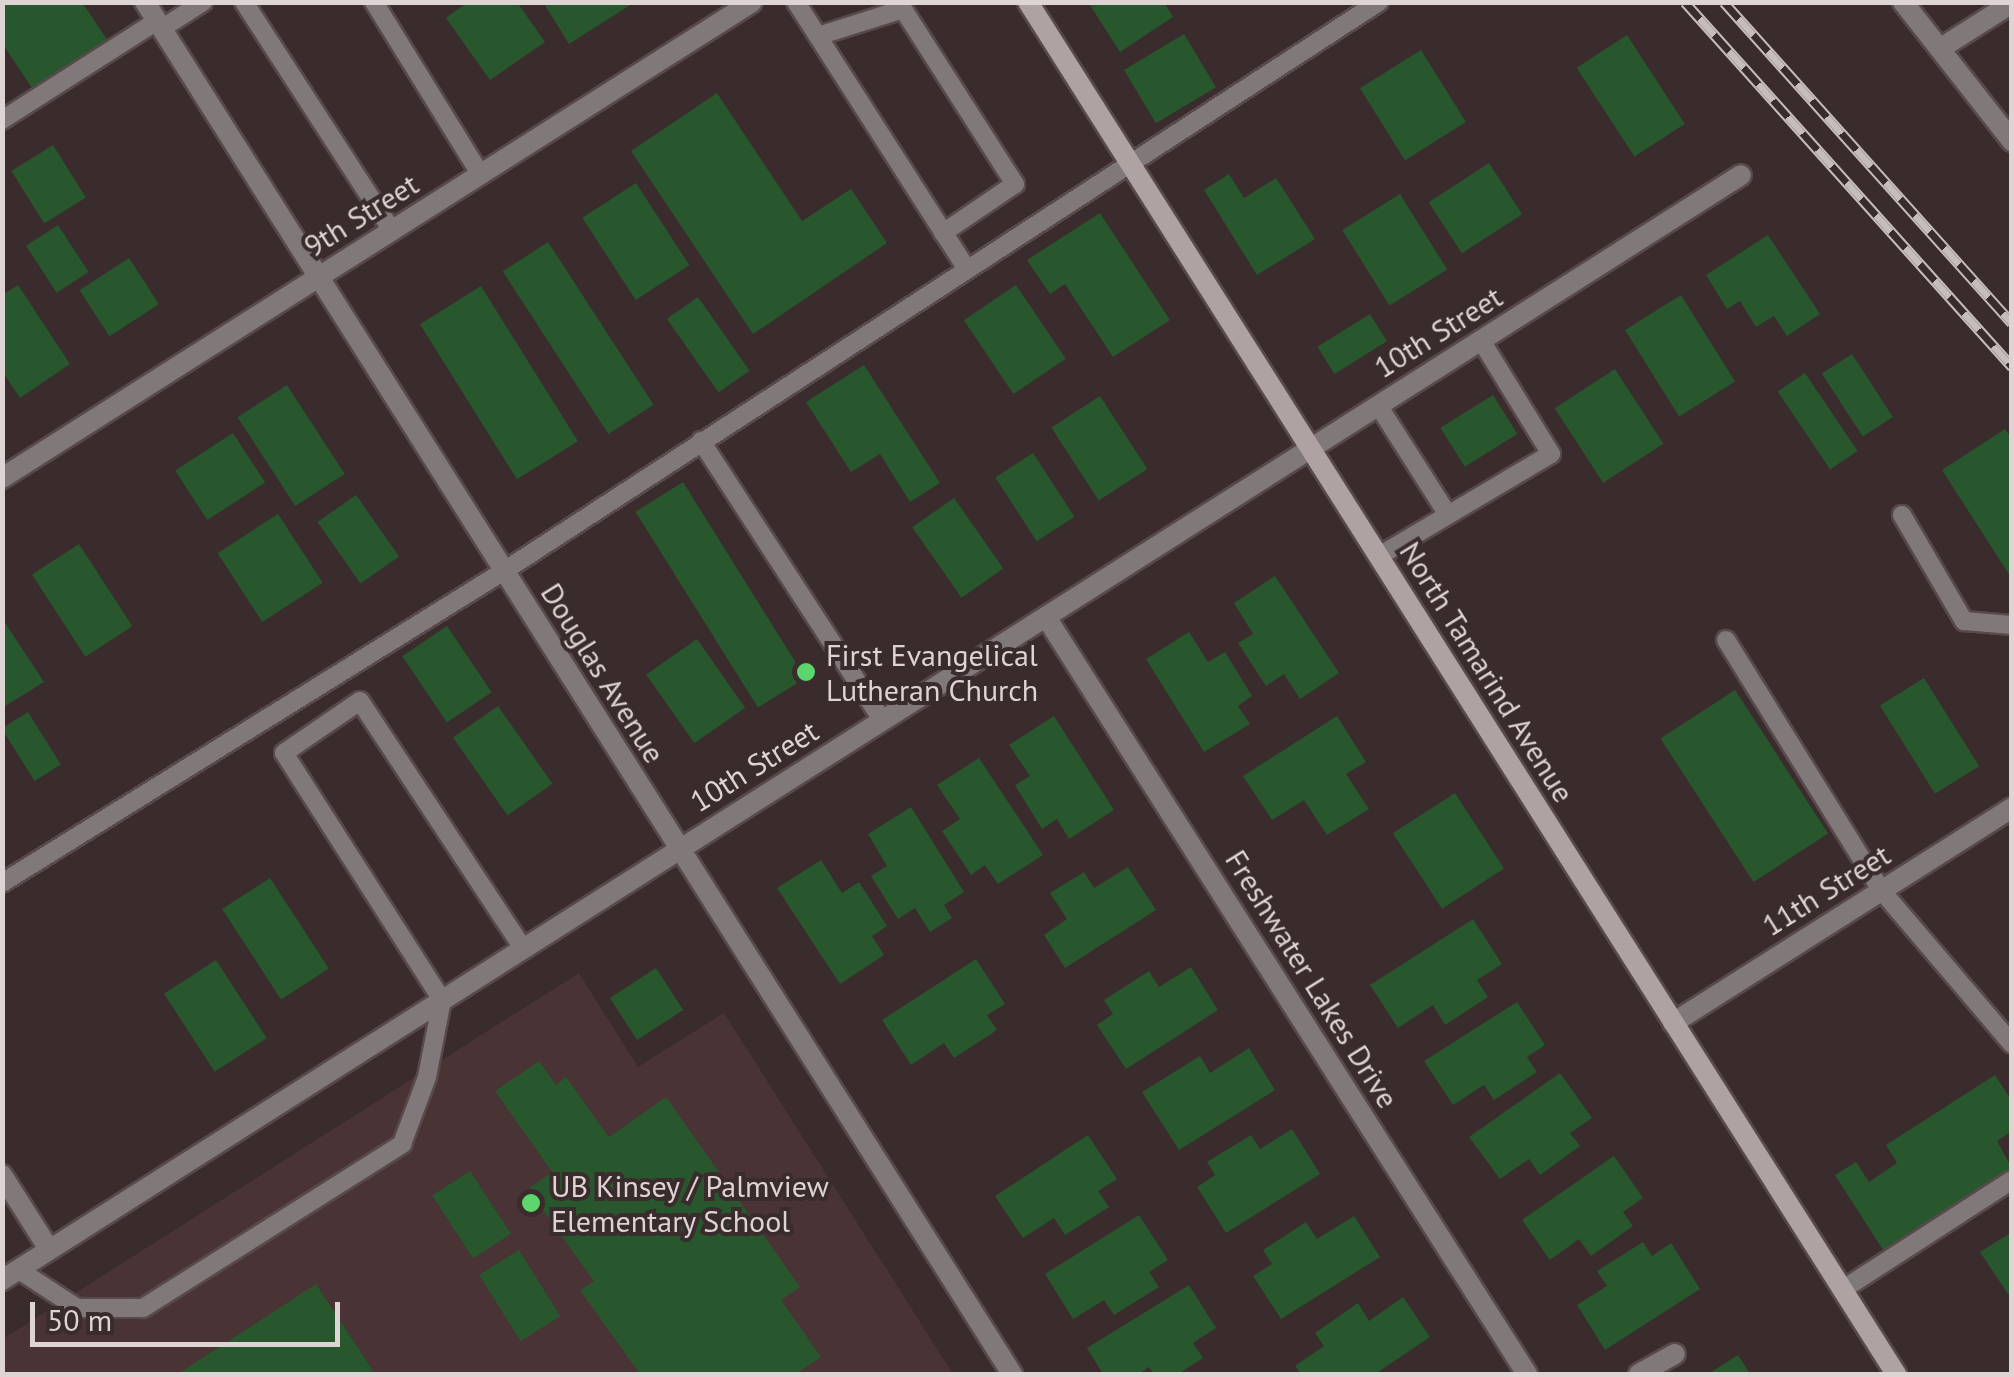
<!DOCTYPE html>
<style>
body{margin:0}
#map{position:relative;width:2014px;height:1377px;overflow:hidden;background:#3a2b2c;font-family:"PT Sans",sans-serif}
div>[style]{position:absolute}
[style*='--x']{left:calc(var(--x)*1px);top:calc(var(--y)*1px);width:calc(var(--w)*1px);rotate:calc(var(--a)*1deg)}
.built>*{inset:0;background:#493335}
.building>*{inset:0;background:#28572d;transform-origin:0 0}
.roads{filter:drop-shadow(2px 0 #58494a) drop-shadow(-2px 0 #58494a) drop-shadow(0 2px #58494a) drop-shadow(0 -2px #58494a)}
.lane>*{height:18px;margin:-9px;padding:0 9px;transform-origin:9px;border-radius:9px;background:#817979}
.street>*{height:20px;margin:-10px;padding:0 10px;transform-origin:10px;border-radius:10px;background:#817979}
.secondary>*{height:20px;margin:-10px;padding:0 10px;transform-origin:10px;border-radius:10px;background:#afa2a3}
.rail>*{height:11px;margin-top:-5.5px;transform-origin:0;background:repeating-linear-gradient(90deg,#3a2b2c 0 22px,#c6bcbc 0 44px);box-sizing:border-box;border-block:2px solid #c6bcbc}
.dots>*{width:28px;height:28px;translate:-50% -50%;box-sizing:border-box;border:5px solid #3a2b2c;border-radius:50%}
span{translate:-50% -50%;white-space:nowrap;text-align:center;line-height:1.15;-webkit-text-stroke:8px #3a2b2c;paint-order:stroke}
.street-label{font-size:30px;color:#ded4d4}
.poi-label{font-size:30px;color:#ded4d4}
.left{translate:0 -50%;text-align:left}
.frame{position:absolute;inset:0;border:5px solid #ded4d4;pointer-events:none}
.scale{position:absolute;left:30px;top:1302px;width:310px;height:45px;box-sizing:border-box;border:5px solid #ded4d4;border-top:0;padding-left:12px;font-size:30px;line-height:35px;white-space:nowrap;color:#ded4d4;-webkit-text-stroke:8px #3a2b2c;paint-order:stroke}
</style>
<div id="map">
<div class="built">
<i style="clip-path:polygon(579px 973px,638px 1067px,724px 1013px,953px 1374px,3px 1374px,3px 1339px)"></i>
</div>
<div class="building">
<i style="clip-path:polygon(2px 2px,82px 2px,110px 44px,36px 94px,2px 43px)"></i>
<i style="clip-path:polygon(468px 2px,517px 2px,545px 42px,490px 80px,446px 18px)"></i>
<i style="clip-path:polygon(543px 2px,635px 2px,569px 44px)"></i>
<i style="clip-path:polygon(1088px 2px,1164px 2px,1173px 17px,1120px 52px)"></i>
<i style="left:1184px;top:34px;width:62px;height:70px;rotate:59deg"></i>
<i style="left:1627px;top:35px;width:106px;height:60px;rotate:57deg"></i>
<i style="left:1421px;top:50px;width:85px;height:72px;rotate:58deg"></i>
<i style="clip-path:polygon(717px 93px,802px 221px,851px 189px,887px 243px,753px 334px,631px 151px)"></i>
<i style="left:53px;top:145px;width:62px;height:49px;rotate:58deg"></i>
<i style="left:1489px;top:163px;width:61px;height:72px;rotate:57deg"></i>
<i style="clip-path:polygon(1229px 174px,1244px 198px,1276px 178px,1315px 239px,1257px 275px,1204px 190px)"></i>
<i style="left:636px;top:183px;width:98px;height:64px;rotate:57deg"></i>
<i style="left:1400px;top:194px;width:89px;height:68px;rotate:58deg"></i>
<i style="clip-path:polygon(1100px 213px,1170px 320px,1113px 357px,1065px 284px,1050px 294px,1027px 260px)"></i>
<i style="left:58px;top:225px;width:56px;height:38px;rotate:57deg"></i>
<i style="clip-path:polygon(1768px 235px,1820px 314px,1787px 336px,1774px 316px,1756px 327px,1740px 301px,1727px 309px,1706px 275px)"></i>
<i style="left:548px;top:242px;width:194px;height:54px;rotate:57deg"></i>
<i style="left:129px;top:258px;width:55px;height:59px;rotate:57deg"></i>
<i style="clip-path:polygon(18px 285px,70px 364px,20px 398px,2px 371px,2px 295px)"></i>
<i style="left:1016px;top:285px;width:89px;height:63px;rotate:56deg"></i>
<i style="left:481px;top:286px;width:183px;height:72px;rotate:58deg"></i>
<i style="left:1681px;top:295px;width:102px;height:66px;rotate:58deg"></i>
<i style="left:698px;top:297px;width:90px;height:38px;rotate:55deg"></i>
<i style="left:1370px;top:314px;width:32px;height:62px;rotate:58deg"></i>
<i style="left:1852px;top:354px;width:75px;height:36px;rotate:57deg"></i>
<i style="clip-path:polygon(864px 365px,940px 483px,910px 502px,880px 454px,851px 472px,806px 402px)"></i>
<i style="left:1615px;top:369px;width:89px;height:72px;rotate:57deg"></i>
<i style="left:1805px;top:373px;width:94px;height:33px;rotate:56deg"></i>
<i style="left:287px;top:385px;width:106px;height:59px;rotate:57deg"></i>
<i style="left:1493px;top:395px;width:46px;height:62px;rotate:58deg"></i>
<i style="left:1100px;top:396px;width:87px;height:58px;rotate:57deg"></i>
<i style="clip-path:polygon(2005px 429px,2012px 439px,2012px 579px,1942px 470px)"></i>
<i style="left:233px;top:433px;width:59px;height:69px;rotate:57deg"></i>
<i style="left:1033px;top:453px;width:76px;height:45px;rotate:57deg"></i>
<i style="left:683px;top:482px;width:231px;height:56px;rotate:58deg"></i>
<i style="left:356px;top:495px;width:75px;height:47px;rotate:55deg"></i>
<i style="left:954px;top:498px;width:86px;height:51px;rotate:55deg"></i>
<i style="left:278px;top:514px;width:82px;height:72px;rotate:57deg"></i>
<i style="left:79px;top:544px;width:98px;height:56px;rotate:57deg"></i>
<i style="clip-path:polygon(1275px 576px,1339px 673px,1300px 699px,1284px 674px,1266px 686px,1238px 643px,1253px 634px,1234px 603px)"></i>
<i style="clip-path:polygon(2px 618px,44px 682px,2px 708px)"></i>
<i style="left:447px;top:626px;width:80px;height:54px;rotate:56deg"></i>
<i style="clip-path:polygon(1189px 632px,1208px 662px,1225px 652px,1252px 696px,1238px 706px,1250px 724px,1204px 752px,1146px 659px)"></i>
<i style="left:697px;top:639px;width:84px;height:62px;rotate:55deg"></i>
<i style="left:1924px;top:678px;width:104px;height:52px;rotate:58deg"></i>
<i style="left:1735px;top:690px;width:171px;height:89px;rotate:57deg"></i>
<i style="left:498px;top:706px;width:95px;height:55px;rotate:55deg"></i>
<i style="left:28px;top:712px;width:62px;height:31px;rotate:58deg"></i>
<i style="clip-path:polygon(1054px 716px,1114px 810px,1069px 839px,1057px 819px,1042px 829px,1015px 785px,1030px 776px,1009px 745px)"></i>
<i style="clip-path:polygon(1337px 716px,1366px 762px,1346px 774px,1369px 809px,1327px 835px,1304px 800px,1272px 820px,1243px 776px)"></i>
<i style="clip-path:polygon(979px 758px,1043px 855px,998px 884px,985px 865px,971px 875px,942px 831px,960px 819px,937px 785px)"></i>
<i style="left:1455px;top:793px;width:90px;height:74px;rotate:57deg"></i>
<i style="clip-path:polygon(911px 807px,964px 892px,944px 905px,952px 918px,930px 932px,915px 908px,898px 919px,871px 876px,887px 866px,868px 834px)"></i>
<i style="clip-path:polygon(821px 860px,842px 893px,859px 882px,887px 926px,872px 936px,884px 955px,840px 984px,777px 888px)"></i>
<i style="clip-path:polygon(1128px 867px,1156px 910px,1065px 968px,1044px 935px,1067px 919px,1050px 893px,1084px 872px,1094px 888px)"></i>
<i style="left:270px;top:878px;width:108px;height:57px;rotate:57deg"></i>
<i style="clip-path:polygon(1473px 919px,1502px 964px,1477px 980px,1488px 997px,1445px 1025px,1433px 1005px,1398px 1028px,1370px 985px)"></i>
<i style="clip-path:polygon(976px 959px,1005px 1004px,987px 1015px,997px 1030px,954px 1058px,944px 1043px,911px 1065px,882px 1020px)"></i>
<i style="left:216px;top:960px;width:93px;height:62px;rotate:57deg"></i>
<i style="clip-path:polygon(1191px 967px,1218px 1010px,1126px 1069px,1097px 1025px,1113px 1014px,1104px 1000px,1149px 971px,1159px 987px)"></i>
<i style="left:656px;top:968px;width:50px;height:55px;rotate:57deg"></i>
<i style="clip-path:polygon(1517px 1002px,1545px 1045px,1527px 1057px,1537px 1072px,1494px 1100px,1484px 1085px,1453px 1105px,1424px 1061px)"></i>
<i style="clip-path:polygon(1249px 1048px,1275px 1090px,1179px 1150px,1142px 1092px,1200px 1056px,1210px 1073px)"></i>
<i style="clip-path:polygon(539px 1061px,556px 1085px,566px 1077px,609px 1137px,666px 1097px,800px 1287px,781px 1300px,821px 1357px,796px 1374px,640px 1374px,580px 1290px,594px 1281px,528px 1189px,552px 1172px,495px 1091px)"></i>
<i style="clip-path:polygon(1560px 1073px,1592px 1118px,1570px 1133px,1580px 1146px,1540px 1175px,1529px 1159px,1500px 1179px,1469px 1137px)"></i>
<i style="clip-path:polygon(1995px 1075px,2012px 1101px,2012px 1131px,1997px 1141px,2012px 1168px,1883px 1250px,1835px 1175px,1856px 1162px,1869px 1182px,1897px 1163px,1886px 1145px)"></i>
<i style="clip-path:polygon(1292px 1129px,1320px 1174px,1226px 1233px,1197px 1187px,1215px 1175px,1207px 1162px,1251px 1135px,1260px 1149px)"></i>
<i style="clip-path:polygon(1088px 1135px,1117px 1179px,1098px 1191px,1109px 1207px,1065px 1235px,1054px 1218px,1023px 1238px,995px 1196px)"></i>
<i style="clip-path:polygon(1614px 1156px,1643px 1198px,1623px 1212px,1633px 1226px,1591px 1256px,1579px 1239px,1550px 1260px,1522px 1220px)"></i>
<i style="left:470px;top:1171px;width:75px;height:45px;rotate:57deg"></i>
<i style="clip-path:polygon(1139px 1215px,1168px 1260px,1149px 1272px,1159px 1287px,1114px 1315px,1104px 1300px,1073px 1319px,1045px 1274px)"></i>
<i style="clip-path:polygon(1354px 1216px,1380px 1257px,1281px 1319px,1253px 1276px,1272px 1264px,1263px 1250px,1306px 1222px,1317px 1239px)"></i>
<i style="clip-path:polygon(2012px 1232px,2012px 1300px,1980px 1252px)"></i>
<i style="clip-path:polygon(1643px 1242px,1652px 1256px,1671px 1243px,1700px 1289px,1605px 1350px,1577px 1305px,1607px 1286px,1597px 1271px)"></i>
<i style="left:519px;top:1250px;width:78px;height:47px;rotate:58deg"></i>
<i style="clip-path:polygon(316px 1284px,375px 1374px,178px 1374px)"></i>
<i style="clip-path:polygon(1189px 1285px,1216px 1328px,1193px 1343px,1203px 1358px,1178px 1374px,1154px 1374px,1149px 1367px,1138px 1374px,1103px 1374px,1087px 1348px)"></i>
<i style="clip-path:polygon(1403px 1297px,1430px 1337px,1375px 1374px,1301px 1374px,1295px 1366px,1324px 1346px,1315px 1333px,1358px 1303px,1369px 1321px)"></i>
<i style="clip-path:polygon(1738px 1355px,1750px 1374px,1708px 1374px)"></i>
</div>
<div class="roads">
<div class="lane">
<i style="--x:244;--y:2;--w:273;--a:57.1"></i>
<i style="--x:374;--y:2;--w:203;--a:58.3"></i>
<i style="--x:796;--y:2;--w:316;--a:57.4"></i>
<i style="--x:161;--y:29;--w:50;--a:-32.7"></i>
<i style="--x:818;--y:36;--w:89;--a:-17.6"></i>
<i style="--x:903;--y:9;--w:208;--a:57.4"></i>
<i style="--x:1015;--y:184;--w:87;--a:145.8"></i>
<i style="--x:2;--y:120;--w:184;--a:-32.6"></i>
<i style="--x:1378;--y:405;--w:130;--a:57.5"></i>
<i style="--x:701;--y:441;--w:333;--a:57"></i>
<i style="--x:1902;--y:515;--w:123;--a:59.7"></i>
<i style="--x:1964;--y:621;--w:48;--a:4.8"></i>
<i style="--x:1379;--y:556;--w:200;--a:-30.7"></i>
<i style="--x:1551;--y:454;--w:134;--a:-121.6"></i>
<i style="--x:1726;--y:640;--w:294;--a:58.2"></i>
<i style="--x:1881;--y:890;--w:202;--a:49.6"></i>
<i style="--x:2;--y:883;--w:591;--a:-31.86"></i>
<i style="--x:504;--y:571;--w:1044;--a:-33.04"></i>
<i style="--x:19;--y:1270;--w:69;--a:33.2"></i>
<i style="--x:77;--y:1308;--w:66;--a:0"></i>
<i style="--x:143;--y:1308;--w:307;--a:-32.3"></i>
<i style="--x:402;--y:1144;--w:72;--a:-69.5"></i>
<i style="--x:427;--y:1077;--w:78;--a:-79"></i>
<i style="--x:442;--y:1000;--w:293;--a:-122.6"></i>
<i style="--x:284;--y:753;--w:92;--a:-34.4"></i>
<i style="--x:360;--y:701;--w:296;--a:56.6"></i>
<i style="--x:1842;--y:1290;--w:202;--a:-32.9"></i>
</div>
<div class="street">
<i style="--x:145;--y:2;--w:1623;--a:57.71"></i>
<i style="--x:1903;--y:2;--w:177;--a:51.9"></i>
<i style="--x:1941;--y:48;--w:84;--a:-32.4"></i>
<i style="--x:2;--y:478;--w:888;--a:-32.4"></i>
<i style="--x:1046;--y:617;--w:897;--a:57.57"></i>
<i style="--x:1673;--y:1023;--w:401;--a:-32.4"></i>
<i style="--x:2;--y:1175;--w:88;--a:57.6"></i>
<i style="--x:2;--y:1280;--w:2060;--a:-32.43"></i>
<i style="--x:1639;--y:1374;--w:41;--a:-29.1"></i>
</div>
<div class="secondary">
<i style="--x:1028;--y:2;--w:1624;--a:57.68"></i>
</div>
</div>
<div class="rail">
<i style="--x:1685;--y:2;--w:490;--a:48.1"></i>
<i style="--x:1724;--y:2;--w:431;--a:48.1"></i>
</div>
<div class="dots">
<i style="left:806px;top:672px;background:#5dd56d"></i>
<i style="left:531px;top:1203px;background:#5dd56d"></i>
</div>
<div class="street-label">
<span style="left:361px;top:215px;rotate:-32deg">9th Street</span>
<span style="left:1438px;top:332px;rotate:-32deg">10th Street</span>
<span style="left:1487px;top:672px;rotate:58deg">North Tamarind Avenue</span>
<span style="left:603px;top:673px;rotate:58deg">Douglas Avenue</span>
<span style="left:754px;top:766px;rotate:-32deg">10th Street</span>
<span style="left:1826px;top:890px;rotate:-32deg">11th Street</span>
<span style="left:1312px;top:979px;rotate:58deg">Freshwater Lakes Drive</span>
</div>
<div class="poi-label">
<span class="left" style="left:826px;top:672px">First Evangelical<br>Lutheran Church</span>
<span class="left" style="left:551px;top:1203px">UB Kinsey / Palmview<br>Elementary School</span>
</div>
<div class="frame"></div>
<div class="scale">50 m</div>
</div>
